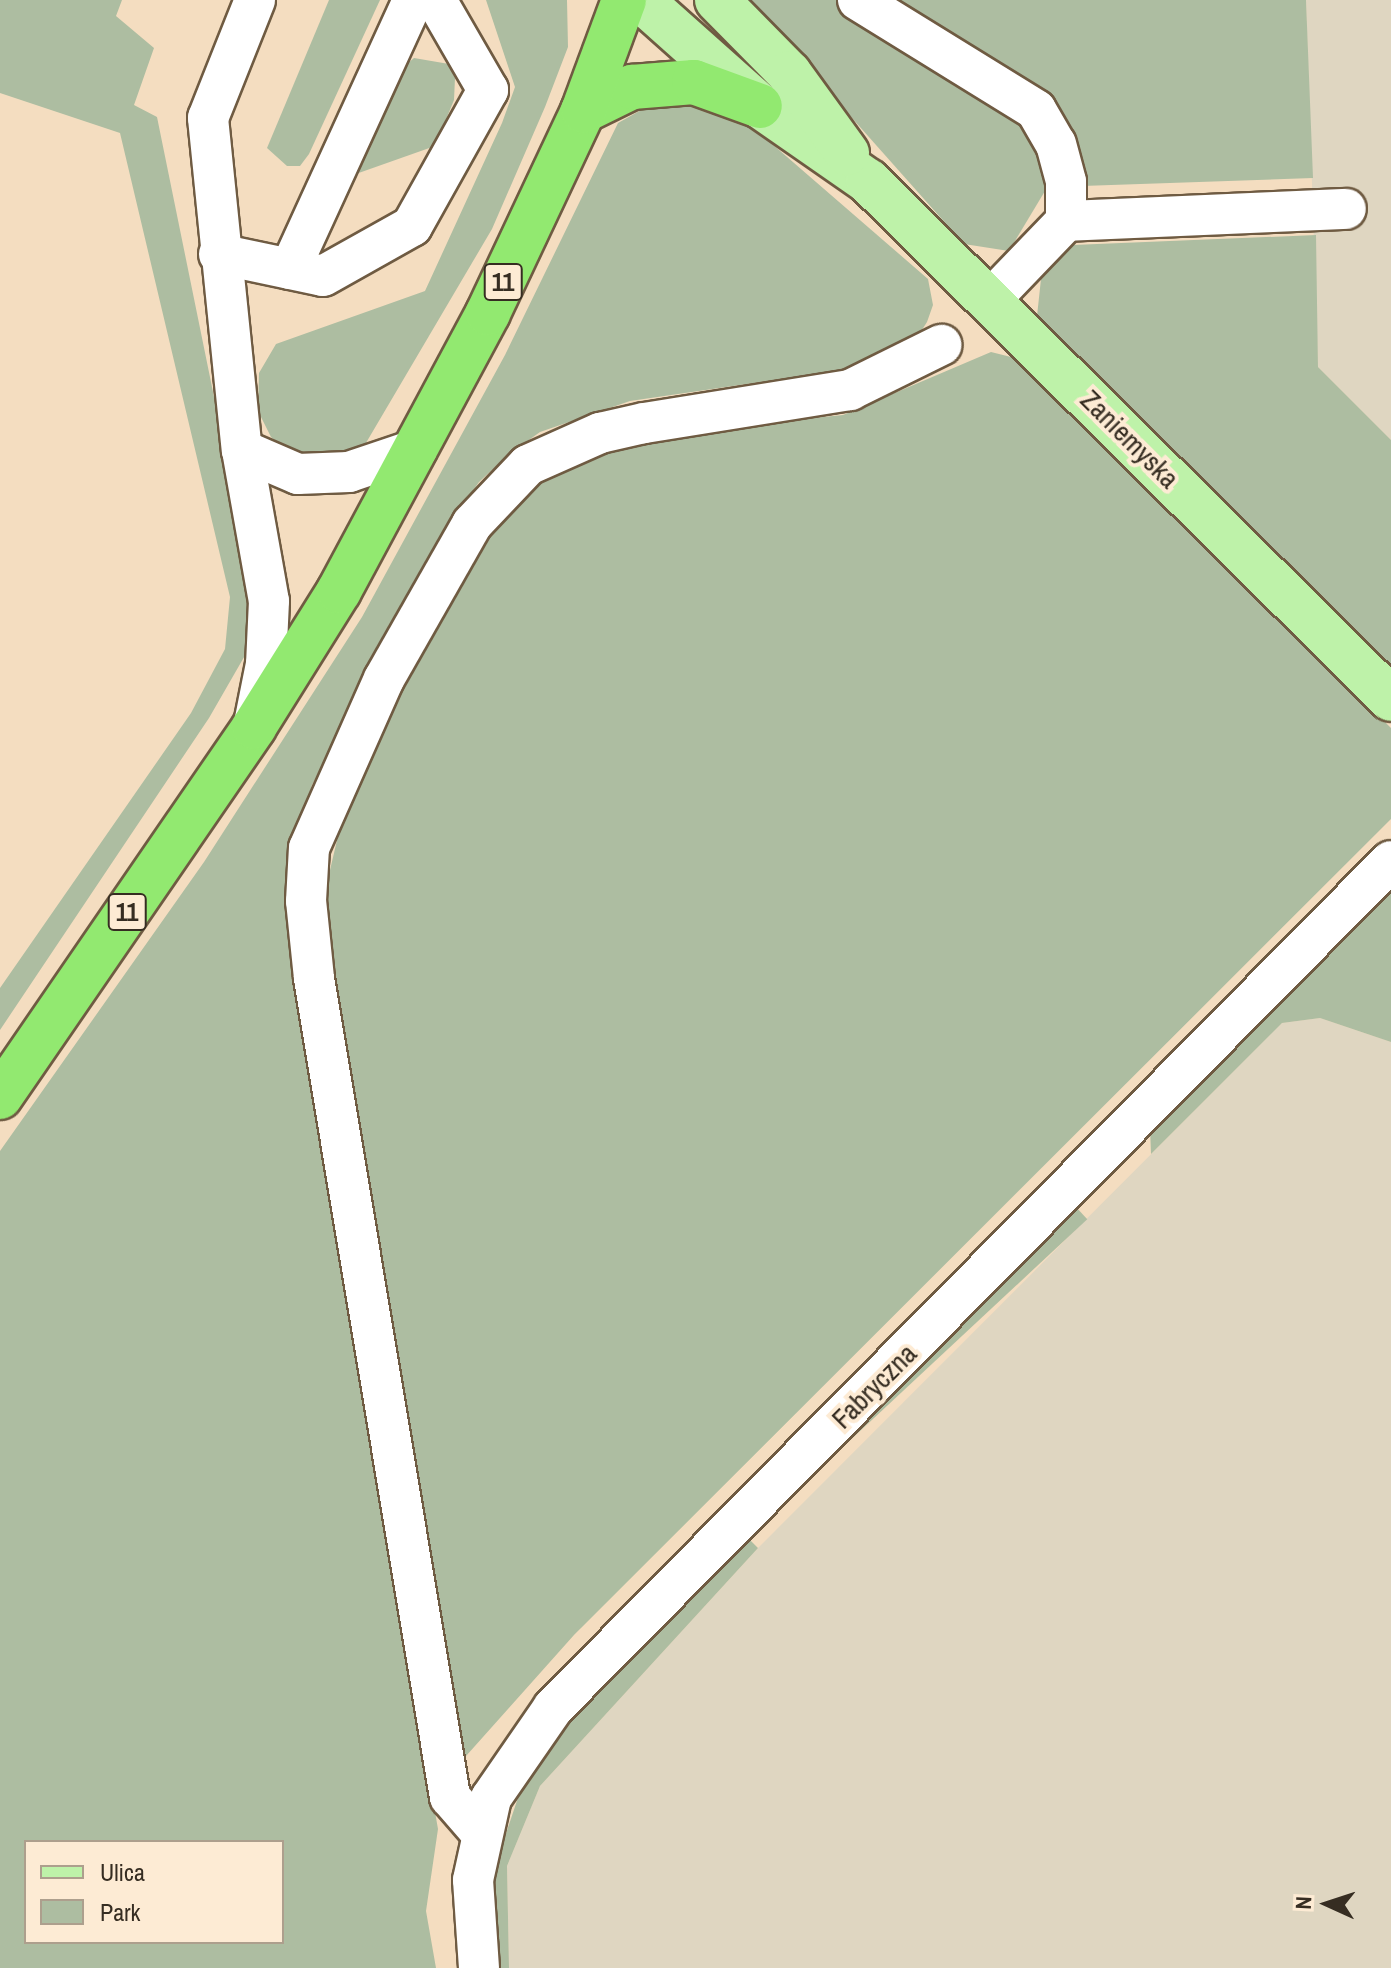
<!DOCTYPE html>
<style>
body{margin:0}
#map{position:relative;width:1391px;height:1968px;overflow:hidden;background:#f4ddc0;font-family:"Archivo Narrow",sans-serif}
div>[style]{position:absolute}
[style*='--x']{left:calc(var(--x)*1px);top:calc(var(--y)*1px);width:calc(var(--w)*1px);rotate:calc(var(--a)*1deg)}
.industrial>*{inset:0;background:#dfd6c1}
.green>*{inset:0;background:#adbda1;transform-origin:0 0}
.roads{filter:drop-shadow(2px 0 #6f5b42) drop-shadow(-2px 0 #6f5b42) drop-shadow(0 2px #6f5b42) drop-shadow(0 -2px #6f5b42)}
.minor>*{height:40px;margin:-20px;padding:0 20px;transform-origin:20px;border-radius:20px;background:#fff}
.major>*{height:44px;margin:-22px;padding:0 22px;transform-origin:22px;border-radius:22px;background:#bef2a9}
.highway>*{height:44px;margin:-22px;padding:0 22px;transform-origin:22px;border-radius:22px;background:#92e970}
span{translate:-50% -50%;white-space:nowrap;text-align:center;line-height:1.15;-webkit-text-stroke:8px #fdebd4;paint-order:stroke}
.shield-label span{padding:2px 6px;background:#fdebd4;border:2px solid;border-radius:6px;-webkit-text-stroke-width:0}
.shield-label{font-size:26px;color:#362d22;font-weight:700}
.street-label{font-size:28px;color:#362d22}
.legend{position:absolute;left:24px;top:1840px;width:260px;height:104px;box-sizing:border-box;background:#fdebd4;border:2px solid #ad9f8d;margin:0;padding:10px 14px;list-style:none;font-size:24px;color:#362d22}
.legend li{display:flex;align-items:center;gap:16px;height:40px}
.legend b{width:40px;border:2px solid #ad9f8d}
.north{position:absolute;left:1287px;top:1864px;width:80px;height:80px;-webkit-text-stroke:6px #fdebd4;paint-order:stroke;rotate:273deg;font-size:22px;font-weight:700;line-height:32px;text-align:center;color:#362d22}
.north::after{content:'';display:block;margin:auto;width:28px;height:36px;background:#362d22;clip-path:polygon(50% 0,100% 100%,50% 72%,0 100%)}
</style>
<div id="map">
<div class="industrial">
<i style="clip-path:polygon(1306px 0,1391px 0,1391px 440px,1318px 367px)"></i>
<i style="clip-path:polygon(1320px 1018px,1391px 1042px,1391px 1968px,509px 1968px,507px 1866px,540px 1786px,758px 1548px,1282px 1023px)"></i>
</div>
<div class="green">
<i style="clip-path:polygon(0 0,122px 0,116px 16px,154px 48px,134px 105px,157px 117px,256px 603px,251px 645px,209px 718px,0 1030px,0 988px,191px 713px,225px 649px,230px 597px,120px 133px,0 93px)"></i>
<i style="clip-path:polygon(329px 0,380px 0,309px 154px,300px 166px,287px 166px,267px 148px)"></i>
<i style="clip-path:polygon(486px 0,567px 0,568px 47px,545px 107px,492px 229px,363px 448px,341px 458px,288px 453px,271px 437px,258px 411px,259px 373px,276px 344px,425px 291px,502px 123px,515px 87px)"></i>
<i style="clip-path:polygon(747px 0,840px 0,977px 86px,1025px 127px,1046px 169px,1045px 191px,1009px 251px,964px 244px)"></i>
<i style="clip-path:polygon(887px 0,1306px 0,1313px 178px,1082px 186px,1075px 152px)"></i>
<i style="clip-path:polygon(414px 58px,449px 64px,455px 78px,454px 100px,435px 146px,353px 175px,401px 69px)"></i>
<i style="clip-path:polygon(evenodd,679px 98px,749px 124px,928px 279px,933px 305px,927px 322px,914px 342px,865px 367px,630px 401px,540px 432px,508px 455px,479px 482px,440px 537px,312px 785px,287px 864px,401px 1620px,438px 1829px,426px 1911px,436px 1968px,0 1968px,0 1151px,204px 862px,362px 617px,505px 355px,618px 123px,659px 100px,679px 98px,26px 1842px,282px 1842px,282px 1942px,26px 1942px,26px 1842px)"></i>
<i style="clip-path:polygon(1316px 235px,1318px 367px,1391px 440px,1391px 668px,1037px 316px,1041px 279px,1073px 245px)"></i>
<i style="clip-path:polygon(991px 352px,1011px 357px,1034px 375px,1391px 728px,1391px 819px,574px 1635px,458px 1765px,322px 904px,342px 819px,404px 684px,478px 547px,536px 486px,614px 446px,699px 429px,843px 415px)"></i>
<i style="clip-path:polygon(1391px 892px,1391px 1042px,1320px 1018px,1282px 1023px,1151px 1154px,1150px 1127px)"></i>
<i style="left:1075px;top:1206px;width:18px;height:344px;rotate:47deg"></i>
<i style="clip-path:polygon(748px 1538px,758px 1548px,540px 1786px,507px 1866px,509px 1968px,493px 1968px,492px 1875px,525px 1777px,567px 1719px)"></i>
</div>
<div class="roads">
<div class="minor">
<i style="--x:255;--y:0;--w:127;--a:111.7"></i>
<i style="--x:208;--y:118;--w:334;--a:84.2"></i>
<i style="--x:242;--y:450;--w:153;--a:79.9"></i>
<i style="--x:269;--y:601;--w:63;--a:92.7"></i>
<i style="--x:266;--y:664;--w:56;--a:101.3"></i>
<i style="--x:858;--y:0;--w:209;--a:31.7"></i>
<i style="--x:1036;--y:110;--w:39;--a:60"></i>
<i style="--x:1056;--y:144;--w:39;--a:75"></i>
<i style="--x:1066;--y:182;--w:39;--a:90"></i>
<i style="--x:1066;--y:221;--w:108;--a:133.9"></i>
<i style="--x:1066;--y:221;--w:280;--a:-2.5"></i>
<i style="--x:219;--y:254;--w:106;--a:11.9"></i>
<i style="--x:323;--y:276;--w:102;--a:-29.3"></i>
<i style="--x:412;--y:226;--w:156;--a:-60.8"></i>
<i style="--x:488;--y:90;--w:104;--a:-120"></i>
<i style="--x:290;--y:269;--w:296;--a:-65.4"></i>
<i style="--x:242;--y:450;--w:61;--a:23.2"></i>
<i style="--x:298;--y:474;--w:51;--a:-2.2"></i>
<i style="--x:349;--y:472;--w:72;--a:-18.7"></i>
<i style="--x:482;--y:1834;--w:49;--a:-130.9"></i>
<i style="--x:450;--y:1797;--w:830;--a:-99.43"></i>
<i style="--x:314;--y:978;--w:77;--a:-95.9"></i>
<i style="--x:306;--y:901;--w:53;--a:-86.8"></i>
<i style="--x:309;--y:848;--w:185;--a:-66.1"></i>
<i style="--x:384;--y:679;--w:178;--a:-60.4"></i>
<i style="--x:472;--y:524;--w:81;--a:-46.5"></i>
<i style="--x:528;--y:465;--w:79;--a:-24"></i>
<i style="--x:600;--y:433;--w:45;--a:-12.8"></i>
<i style="--x:644;--y:423;--w:209;--a:-9.1"></i>
<i style="--x:850;--y:390;--w:102;--a:-26.3"></i>
<i style="--x:479;--y:1968;--w:88;--a:-93.9"></i>
<i style="--x:473;--y:1880;--w:84;--a:-77.6"></i>
<i style="--x:491;--y:1798;--w:109;--a:-55.4"></i>
<i style="--x:553;--y:1708;--w:1191;--a:-45.31"></i>
</div>
<div class="major">
<i style="--x:641;--y:0;--w:159;--a:41.7"></i>
<i style="--x:760;--y:106;--w:131;--a:34.8"></i>
<i style="--x:868;--y:181;--w:736;--a:44.72"></i>
<i style="--x:717;--y:0;--w:103;--a:45.4"></i>
<i style="--x:789;--y:73;--w:99;--a:54.1"></i>
</div>
<div class="highway">
<i style="--x:583;--y:111;--w:55;--a:-26.1"></i>
<i style="--x:632;--y:87;--w:62;--a:-4.6"></i>
<i style="--x:694;--y:82;--w:70;--a:20"></i>
<i style="--x:0;--y:1097;--w:449;--a:-55.5"></i>
<i style="--x:254;--y:727;--w:160;--a:-58"></i>
<i style="--x:339;--y:591;--w:315;--a:-61.8"></i>
<i style="--x:488;--y:313;--w:223;--a:-64.8"></i>
<i style="--x:583;--y:111;--w:118;--a:-69.7"></i>
</div>
</div>
<div class="shield-label">
<span style="left:503px;top:282px">11</span>
<span style="left:127px;top:912px">11</span>
</div>
<div class="street-label">
<span style="left:1130px;top:439px;rotate:45deg">Zaniemyska</span>
<span style="left:874px;top:1386px;rotate:-45deg">Fabryczna</span>
</div>
<ul class="legend">
<li><b style="height:10px;background:#bef2a9"></b>Ulica</li>
<li><b style="height:22px;background:#adbda1"></b>Park</li>
</ul>
<div class="north">N</div>
</div>
